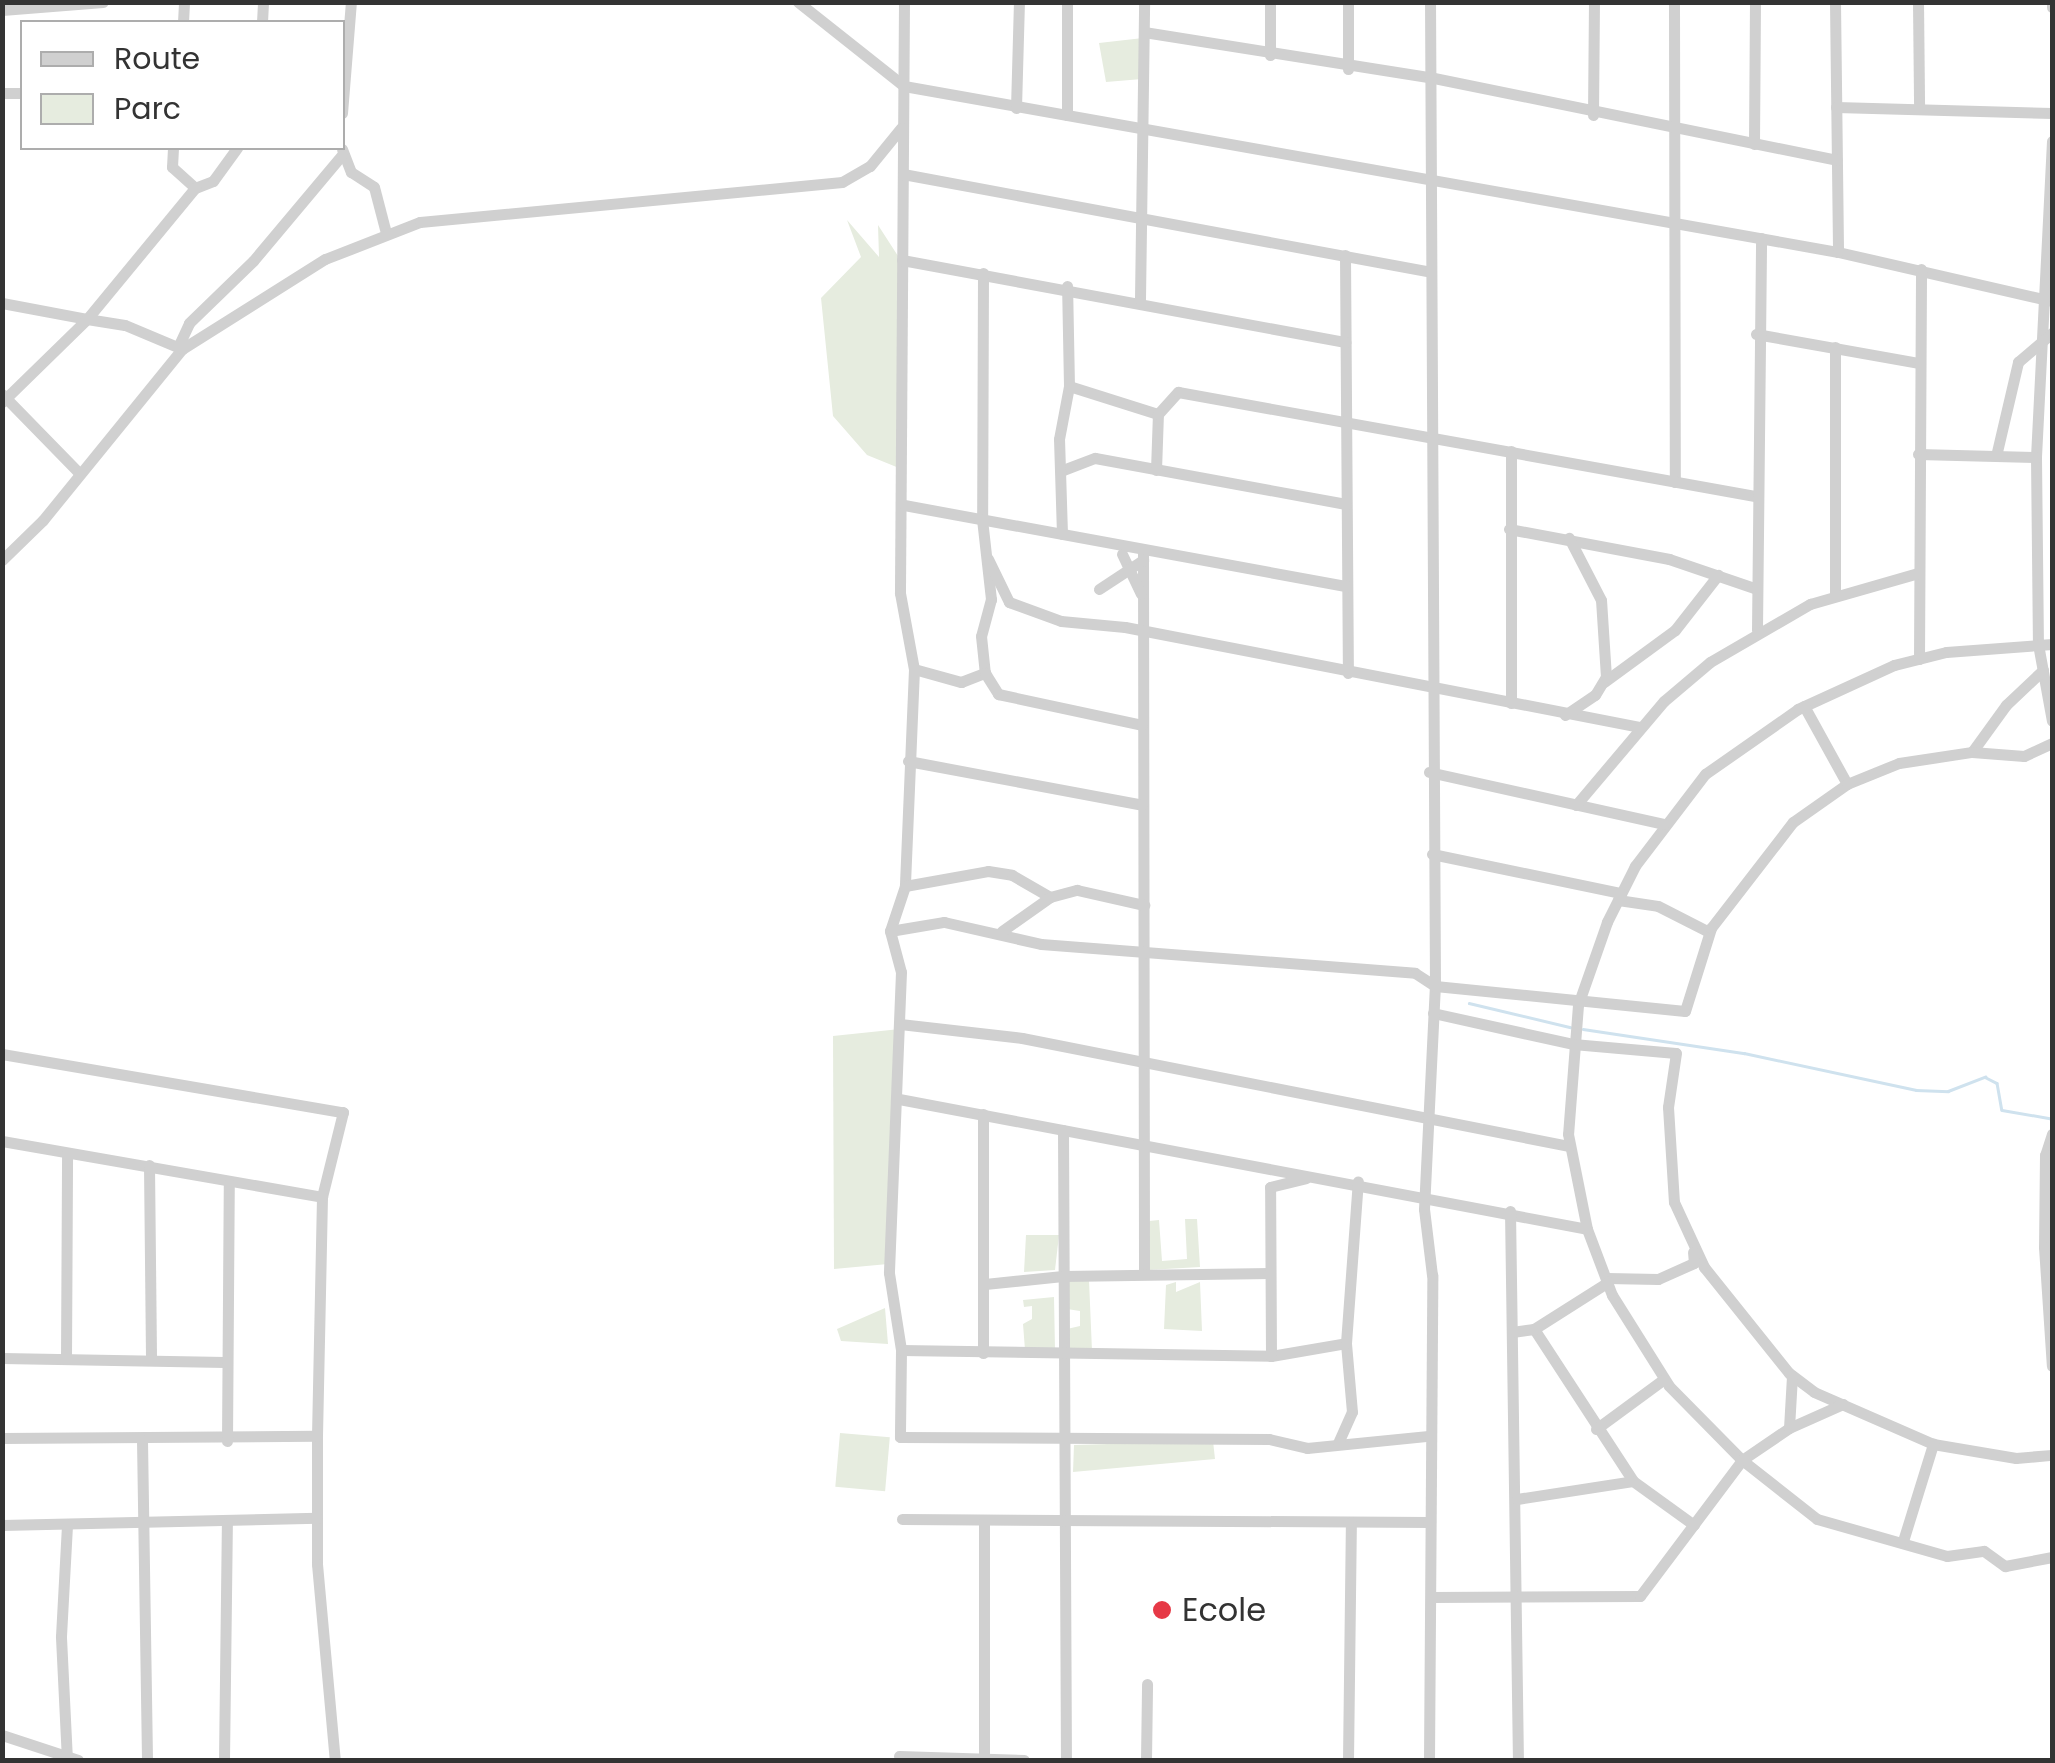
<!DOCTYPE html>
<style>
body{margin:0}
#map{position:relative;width:2055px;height:1763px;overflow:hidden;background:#fff;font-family:Poppins,sans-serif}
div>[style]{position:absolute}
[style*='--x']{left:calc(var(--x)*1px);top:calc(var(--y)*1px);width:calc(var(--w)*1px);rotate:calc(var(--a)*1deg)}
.green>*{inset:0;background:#e6ecdf;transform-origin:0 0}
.stream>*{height:2.5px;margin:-1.25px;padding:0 1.25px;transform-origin:1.25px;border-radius:1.25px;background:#cfe2ee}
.minor>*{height:11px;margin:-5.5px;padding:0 5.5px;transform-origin:5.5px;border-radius:5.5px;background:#d0d0d0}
.dots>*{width:28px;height:28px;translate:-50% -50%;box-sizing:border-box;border:5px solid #fff;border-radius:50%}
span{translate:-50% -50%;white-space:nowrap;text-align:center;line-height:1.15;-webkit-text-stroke:10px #fff;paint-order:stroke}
.poi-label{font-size:32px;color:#333}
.left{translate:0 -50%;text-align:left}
.frame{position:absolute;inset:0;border:5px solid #333;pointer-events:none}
.legend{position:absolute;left:20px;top:20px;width:325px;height:130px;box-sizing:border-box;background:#fff;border:2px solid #adadad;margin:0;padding:12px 18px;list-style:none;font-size:30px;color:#333}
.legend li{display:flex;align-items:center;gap:20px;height:50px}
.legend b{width:50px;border:2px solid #adadad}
</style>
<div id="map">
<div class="green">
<i style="clip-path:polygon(1143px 38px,1142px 79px,1106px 82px,1099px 43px)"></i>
<i style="clip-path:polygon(847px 220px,879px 257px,878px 225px,898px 256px,899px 468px,867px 455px,833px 416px,821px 298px,861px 257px)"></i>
<i style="clip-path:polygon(900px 1029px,888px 1264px,834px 1269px,833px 1036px)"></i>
<i style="clip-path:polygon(1185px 1219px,1197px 1219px,1200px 1267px,1148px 1270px,1149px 1221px,1159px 1220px,1162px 1261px,1187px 1259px)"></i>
<i style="clip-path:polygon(1026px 1235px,1059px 1235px,1055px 1270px,1024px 1272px)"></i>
<i style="clip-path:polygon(1068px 1280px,1089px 1280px,1092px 1351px,1070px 1351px,1067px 1329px,1080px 1326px,1080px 1311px,1067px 1309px)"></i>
<i style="clip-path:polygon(1176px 1282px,1176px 1292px,1200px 1282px,1202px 1331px,1164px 1329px,1166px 1285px)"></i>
<i style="clip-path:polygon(1054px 1297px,1055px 1350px,1025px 1350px,1023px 1324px,1032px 1319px,1032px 1306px,1024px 1307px,1023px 1300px)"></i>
<i style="clip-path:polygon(885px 1308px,888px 1344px,841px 1341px,837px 1329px)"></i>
<i style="left:840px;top:1433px;width:50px;height:54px;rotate:5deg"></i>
<i style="clip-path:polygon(1213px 1441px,1215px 1459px,1073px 1472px,1074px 1445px)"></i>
</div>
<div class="stream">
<i style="--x:1469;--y:1003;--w:104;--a:13.4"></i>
<i style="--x:1583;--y:1029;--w:163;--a:8.5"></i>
<i style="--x:1744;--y:1053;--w:176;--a:12.1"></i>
<i style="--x:1916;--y:1090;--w:32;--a:2"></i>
<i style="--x:1948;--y:1091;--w:40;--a:-21"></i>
<i style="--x:1985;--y:1077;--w:13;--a:27"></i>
<i style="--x:1997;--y:1083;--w:27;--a:80"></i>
<i style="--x:2002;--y:1110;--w:48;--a:9.7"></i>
</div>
<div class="minor">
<i style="--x:798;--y:2;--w:135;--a:38.4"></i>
<i style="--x:904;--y:86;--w:949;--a:10.08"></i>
<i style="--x:1838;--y:252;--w:220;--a:12.9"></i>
<i style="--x:904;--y:2;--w:591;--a:90.39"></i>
<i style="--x:900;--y:593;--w:77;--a:79.6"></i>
<i style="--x:914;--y:669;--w:217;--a:92.4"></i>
<i style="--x:905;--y:886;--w:47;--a:108.4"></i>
<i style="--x:890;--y:931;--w:42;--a:75"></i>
<i style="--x:901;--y:972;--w:301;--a:92.3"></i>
<i style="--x:889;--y:1273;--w:78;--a:81.1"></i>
<i style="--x:901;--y:1350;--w:87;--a:90.7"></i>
<i style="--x:900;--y:1437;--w:369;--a:0.3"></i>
<i style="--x:1269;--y:1439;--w:39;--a:13"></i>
<i style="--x:1307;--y:1448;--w:122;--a:-5.7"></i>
<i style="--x:1674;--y:2;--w:480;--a:89.9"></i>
<i style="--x:1835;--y:2;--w:250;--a:89.3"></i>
<i style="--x:1918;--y:2;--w:104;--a:89.4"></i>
<i style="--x:2052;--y:2;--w:5;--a:90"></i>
<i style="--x:2;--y:10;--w:101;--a:-4.5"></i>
<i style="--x:183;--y:22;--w:20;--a:-87"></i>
<i style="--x:262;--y:22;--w:20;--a:-87"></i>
<i style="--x:1144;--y:32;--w:289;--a:9"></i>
<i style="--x:1429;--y:77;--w:416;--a:11.5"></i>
<i style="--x:1270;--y:55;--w:53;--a:-90"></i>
<i style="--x:1348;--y:69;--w:67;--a:-90"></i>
<i style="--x:2;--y:93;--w:20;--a:0"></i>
<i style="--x:1836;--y:107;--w:216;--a:1.6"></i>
<i style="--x:1016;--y:108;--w:106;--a:-88.4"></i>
<i style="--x:342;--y:113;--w:111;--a:-85.4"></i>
<i style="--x:1067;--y:115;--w:113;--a:-90"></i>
<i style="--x:1593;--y:115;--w:113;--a:-89.5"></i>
<i style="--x:2052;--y:141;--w:316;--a:92.9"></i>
<i style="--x:2036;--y:457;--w:187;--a:89.4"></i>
<i style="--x:2038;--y:644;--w:78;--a:79.7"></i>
<i style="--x:1754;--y:144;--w:142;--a:-89.6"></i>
<i style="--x:173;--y:148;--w:19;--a:93"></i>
<i style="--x:172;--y:167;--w:31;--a:42"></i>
<i style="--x:195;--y:188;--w:19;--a:-21"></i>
<i style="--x:213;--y:181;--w:41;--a:-54"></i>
<i style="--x:342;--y:149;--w:25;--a:69"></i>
<i style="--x:351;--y:172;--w:27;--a:33"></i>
<i style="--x:374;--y:187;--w:48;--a:75.4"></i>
<i style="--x:903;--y:174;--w:537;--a:10.51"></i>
<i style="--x:1345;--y:255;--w:418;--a:89.6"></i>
<i style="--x:902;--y:260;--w:451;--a:10.5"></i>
<i style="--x:983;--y:273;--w:246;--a:90.2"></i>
<i style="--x:982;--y:519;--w:81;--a:83.6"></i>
<i style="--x:991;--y:599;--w:38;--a:105"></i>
<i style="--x:981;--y:636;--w:37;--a:84"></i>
<i style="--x:1140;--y:299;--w:297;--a:-89.2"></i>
<i style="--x:2;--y:303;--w:86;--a:10.7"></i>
<i style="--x:87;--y:319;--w:170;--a:-50.5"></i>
<i style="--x:1756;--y:334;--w:166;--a:10.1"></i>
<i style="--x:178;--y:347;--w:26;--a:-65"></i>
<i style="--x:189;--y:323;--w:89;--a:-44.1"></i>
<i style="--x:253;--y:261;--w:138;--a:-50"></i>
<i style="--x:1069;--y:386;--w:93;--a:17.5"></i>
<i style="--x:2;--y:394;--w:109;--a:45.7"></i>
<i style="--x:2;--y:402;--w:119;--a:-44.3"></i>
<i style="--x:87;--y:319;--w:38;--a:9"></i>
<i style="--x:125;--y:325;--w:62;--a:22.8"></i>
<i style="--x:1918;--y:454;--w:118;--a:1.5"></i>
<i style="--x:1996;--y:456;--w:97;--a:-76.8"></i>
<i style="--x:2018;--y:362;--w:45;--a:-40.5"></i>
<i style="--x:1063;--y:470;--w:34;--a:-21"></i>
<i style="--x:1095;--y:458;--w:255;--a:10.4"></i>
<i style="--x:1156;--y:470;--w:56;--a:-88"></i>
<i style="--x:1158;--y:414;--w:30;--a:-48"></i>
<i style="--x:1178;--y:392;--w:586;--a:10.22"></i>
<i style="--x:904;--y:505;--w:450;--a:10.4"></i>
<i style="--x:1509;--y:529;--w:163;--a:10.6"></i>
<i style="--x:1669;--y:559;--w:93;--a:18.8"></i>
<i style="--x:1062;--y:534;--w:95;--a:-91.8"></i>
<i style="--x:1059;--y:439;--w:54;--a:-79.3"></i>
<i style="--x:1069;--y:386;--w:100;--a:-91.1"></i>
<i style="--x:1143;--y:549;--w:725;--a:89.92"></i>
<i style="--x:1122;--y:554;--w:44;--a:64.6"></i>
<i style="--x:988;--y:559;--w:48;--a:64"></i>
<i style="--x:1009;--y:602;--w:55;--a:20.1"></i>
<i style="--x:1061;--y:621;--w:64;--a:5.4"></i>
<i style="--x:1125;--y:627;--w:525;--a:10.99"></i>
<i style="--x:2;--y:560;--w:57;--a:-44.3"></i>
<i style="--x:43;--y:520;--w:220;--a:-50.9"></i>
<i style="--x:182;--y:349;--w:169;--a:-32.2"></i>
<i style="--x:325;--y:259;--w:102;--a:-21.3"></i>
<i style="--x:420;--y:222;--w:424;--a:-5.4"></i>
<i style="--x:842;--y:182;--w:32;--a:-30"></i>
<i style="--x:870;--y:166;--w:49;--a:-50.8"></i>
<i style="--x:1099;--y:589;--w:53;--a:-33.4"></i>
<i style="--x:1835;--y:593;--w:246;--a:-90"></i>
<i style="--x:1757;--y:630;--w:392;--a:-89.4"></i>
<i style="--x:2052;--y:644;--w:106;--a:175.7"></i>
<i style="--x:1946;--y:652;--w:54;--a:166"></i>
<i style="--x:1894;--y:665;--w:106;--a:155.4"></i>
<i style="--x:1798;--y:709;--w:113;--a:145"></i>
<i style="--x:1705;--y:774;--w:116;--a:127.3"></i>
<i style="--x:1635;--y:866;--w:63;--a:116.6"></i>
<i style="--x:1607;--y:922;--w:88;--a:109.3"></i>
<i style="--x:1578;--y:1005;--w:129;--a:94.4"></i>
<i style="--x:1568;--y:1134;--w:97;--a:78.7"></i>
<i style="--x:1587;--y:1229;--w:71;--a:69.3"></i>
<i style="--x:1612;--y:1295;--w:107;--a:57.9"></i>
<i style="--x:1669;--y:1386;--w:104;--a:45.4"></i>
<i style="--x:1742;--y:1460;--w:95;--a:38.2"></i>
<i style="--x:1817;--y:1519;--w:135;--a:15.9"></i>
<i style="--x:1947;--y:1556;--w:37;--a:-8"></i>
<i style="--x:1984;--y:1551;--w:26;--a:36"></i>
<i style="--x:2005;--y:1566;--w:48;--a:-10.8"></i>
<i style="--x:1919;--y:659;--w:390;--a:-89.7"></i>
<i style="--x:914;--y:669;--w:49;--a:15.5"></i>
<i style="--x:961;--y:682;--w:26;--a:-21"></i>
<i style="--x:985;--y:673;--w:25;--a:58"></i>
<i style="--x:998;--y:694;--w:147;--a:12.1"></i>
<i style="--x:1604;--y:682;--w:88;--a:-36.2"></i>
<i style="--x:1675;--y:630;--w:70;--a:-52"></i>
<i style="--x:1511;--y:703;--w:252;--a:-90"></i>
<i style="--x:1804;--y:706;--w:89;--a:61.1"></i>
<i style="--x:1565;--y:715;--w:36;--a:-34"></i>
<i style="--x:1595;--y:695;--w:21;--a:-59"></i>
<i style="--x:1606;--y:677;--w:77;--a:-93.7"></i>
<i style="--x:1601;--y:600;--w:70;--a:-117.3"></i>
<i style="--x:1972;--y:752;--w:58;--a:-54.1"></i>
<i style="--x:2006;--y:705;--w:51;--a:-43.4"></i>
<i style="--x:908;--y:761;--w:238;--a:10.6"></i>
<i style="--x:1429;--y:772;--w:240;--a:12.5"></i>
<i style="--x:1576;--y:805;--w:136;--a:-49.8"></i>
<i style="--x:1664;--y:701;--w:60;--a:-40.3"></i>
<i style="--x:1710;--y:662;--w:116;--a:-30.1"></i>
<i style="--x:1810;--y:604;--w:112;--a:-16"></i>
<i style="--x:1432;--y:854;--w:193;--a:11.7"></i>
<i style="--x:905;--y:886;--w:84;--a:-10.2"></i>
<i style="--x:988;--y:871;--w:24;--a:9"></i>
<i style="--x:1012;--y:875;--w:44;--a:30.1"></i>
<i style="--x:1618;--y:900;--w:40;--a:8.5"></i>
<i style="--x:1658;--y:906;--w:57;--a:27"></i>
<i style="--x:890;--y:931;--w:55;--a:-9.5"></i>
<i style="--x:944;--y:922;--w:99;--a:12.8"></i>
<i style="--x:1041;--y:944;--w:375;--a:4.4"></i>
<i style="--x:1415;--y:973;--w:24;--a:33"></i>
<i style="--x:1435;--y:986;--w:251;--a:5.7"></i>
<i style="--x:1685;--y:1011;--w:87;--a:-72.6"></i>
<i style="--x:1711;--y:928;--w:134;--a:-52.3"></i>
<i style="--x:1793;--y:822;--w:66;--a:-35.1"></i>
<i style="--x:1847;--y:784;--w:56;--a:-22"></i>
<i style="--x:1899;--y:763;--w:74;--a:-8.6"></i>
<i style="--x:1972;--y:752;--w:52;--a:4.4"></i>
<i style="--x:2024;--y:756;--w:31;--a:-25"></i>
<i style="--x:1002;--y:931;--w:59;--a:-35.3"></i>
<i style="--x:1050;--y:897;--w:28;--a:-15"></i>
<i style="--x:1077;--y:890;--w:69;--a:12.6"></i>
<i style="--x:1433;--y:1013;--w:143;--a:12.5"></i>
<i style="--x:1573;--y:1044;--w:103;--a:5"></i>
<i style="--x:1676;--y:1053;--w:55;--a:98.4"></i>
<i style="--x:1668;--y:1107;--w:95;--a:86.4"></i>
<i style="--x:1674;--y:1202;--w:72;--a:65.2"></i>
<i style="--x:1704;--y:1267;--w:136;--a:51.3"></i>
<i style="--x:1789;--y:1373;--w:31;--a:37"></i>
<i style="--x:1814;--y:1392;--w:130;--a:23.6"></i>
<i style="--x:1933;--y:1444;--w:84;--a:9.6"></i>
<i style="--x:2016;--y:1458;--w:36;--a:-5"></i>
<i style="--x:900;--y:1024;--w:123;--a:6.5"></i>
<i style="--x:1022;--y:1038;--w:558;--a:11.17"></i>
<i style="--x:2;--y:1054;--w:346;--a:9.7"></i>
<i style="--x:343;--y:1112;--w:88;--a:103.9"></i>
<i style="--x:322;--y:1197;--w:239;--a:91.2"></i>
<i style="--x:317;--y:1436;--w:128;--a:90"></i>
<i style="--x:317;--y:1564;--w:197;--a:84.8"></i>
<i style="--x:899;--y:1099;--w:700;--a:10.7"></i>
<i style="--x:1063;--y:1130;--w:630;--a:89.73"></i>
<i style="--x:2052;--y:1134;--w:22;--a:108"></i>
<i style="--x:2045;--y:1155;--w:92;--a:90.6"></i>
<i style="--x:2044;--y:1247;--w:119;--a:86.2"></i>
<i style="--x:2;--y:1141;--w:325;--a:9.9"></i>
<i style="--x:149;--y:1165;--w:195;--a:89.4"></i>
<i style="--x:1510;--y:1211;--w:549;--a:89.17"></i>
<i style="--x:1607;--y:1278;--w:51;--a:1.1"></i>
<i style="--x:1658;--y:1279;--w:39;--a:-24"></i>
<i style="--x:1694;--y:1263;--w:11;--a:-95"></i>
<i style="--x:985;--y:1284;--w:78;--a:-5.9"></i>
<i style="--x:1063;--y:1276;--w:207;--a:-0.8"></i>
<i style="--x:1534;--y:1329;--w:181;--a:56.9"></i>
<i style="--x:1633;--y:1481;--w:75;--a:35.8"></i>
<i style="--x:1512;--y:1332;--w:22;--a:-8"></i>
<i style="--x:1534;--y:1329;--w:88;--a:-32.4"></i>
<i style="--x:901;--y:1350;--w:370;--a:0.9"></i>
<i style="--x:1271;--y:1356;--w:76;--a:-9.8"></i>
<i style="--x:983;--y:1353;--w:239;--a:-90"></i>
<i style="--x:1271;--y:1356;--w:169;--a:-90.3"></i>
<i style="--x:1270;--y:1187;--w:37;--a:-14"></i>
<i style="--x:2;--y:1358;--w:223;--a:1"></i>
<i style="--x:66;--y:1359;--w:206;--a:-89.7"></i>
<i style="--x:1789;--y:1428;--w:52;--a:-86.7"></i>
<i style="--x:1596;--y:1429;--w:84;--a:-36.3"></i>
<i style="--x:2;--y:1438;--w:315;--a:-0.4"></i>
<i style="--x:142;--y:1440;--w:320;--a:89.1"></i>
<i style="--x:227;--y:1441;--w:257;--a:-89.6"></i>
<i style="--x:1338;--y:1443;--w:34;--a:-66"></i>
<i style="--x:1352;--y:1412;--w:69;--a:-95"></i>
<i style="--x:1346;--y:1343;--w:162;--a:-85.8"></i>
<i style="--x:1517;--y:1499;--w:117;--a:-8.8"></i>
<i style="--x:902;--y:1519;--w:528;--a:0.33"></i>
<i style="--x:984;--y:1521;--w:239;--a:90"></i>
<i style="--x:2;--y:1525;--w:315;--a:-1.3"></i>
<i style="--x:1903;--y:1541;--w:102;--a:-72.8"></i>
<i style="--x:1432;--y:1597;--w:208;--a:-0.3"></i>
<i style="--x:1640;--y:1596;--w:170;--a:-53.1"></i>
<i style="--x:1742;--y:1460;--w:57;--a:-34.2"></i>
<i style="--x:1789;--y:1428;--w:59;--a:-24"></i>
<i style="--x:2;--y:1735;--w:80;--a:18.2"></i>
<i style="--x:899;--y:1756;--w:125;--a:1.8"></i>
<i style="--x:67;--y:1760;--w:124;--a:-92.8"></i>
<i style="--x:61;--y:1636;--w:112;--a:-86.9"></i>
<i style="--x:224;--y:1760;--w:237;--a:-89.3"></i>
<i style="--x:1146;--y:1760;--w:76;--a:-89.2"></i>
<i style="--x:1348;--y:1760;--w:238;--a:-89.3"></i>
<i style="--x:1429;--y:1760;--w:485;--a:-89.6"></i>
<i style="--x:1432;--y:1275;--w:66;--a:-96.9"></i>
<i style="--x:1424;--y:1209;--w:223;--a:-87.2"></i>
<i style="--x:1435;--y:986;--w:984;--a:-90.29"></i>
</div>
<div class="dots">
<i style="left:1162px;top:1610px;background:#e63946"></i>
</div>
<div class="poi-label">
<span class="left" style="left:1182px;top:1610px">Ecole</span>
</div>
<div class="frame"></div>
<ul class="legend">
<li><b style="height:12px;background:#d0d0d0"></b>Route</li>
<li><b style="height:28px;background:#e6ecdf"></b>Parc</li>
</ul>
</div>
